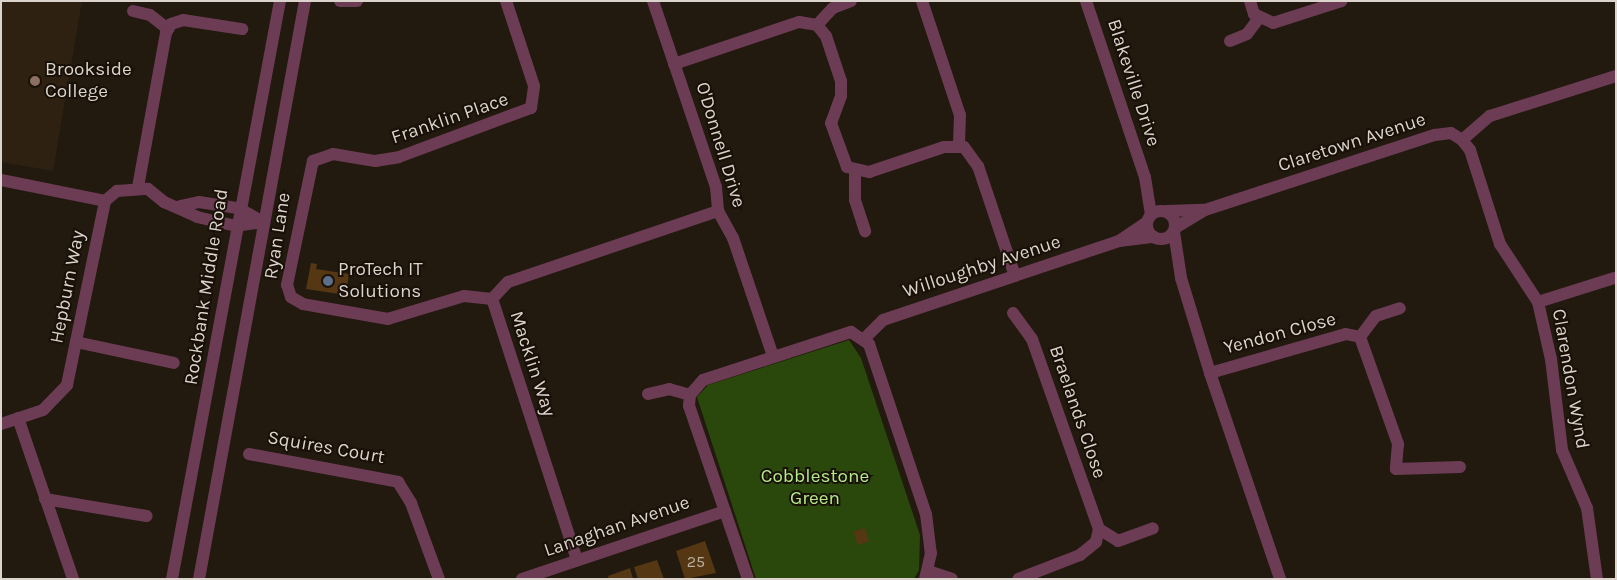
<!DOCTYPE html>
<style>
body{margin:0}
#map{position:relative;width:1617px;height:580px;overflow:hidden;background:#22190f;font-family:Karla,sans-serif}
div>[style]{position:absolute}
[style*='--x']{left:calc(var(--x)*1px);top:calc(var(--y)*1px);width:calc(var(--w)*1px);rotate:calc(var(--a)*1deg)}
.built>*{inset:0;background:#2e2111}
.green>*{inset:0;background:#2a480b}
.building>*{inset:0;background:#553813;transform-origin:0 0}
.minor>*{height:12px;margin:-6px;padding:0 6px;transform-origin:6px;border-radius:6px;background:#6c3c54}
.minor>.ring{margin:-6px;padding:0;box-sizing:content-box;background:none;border:12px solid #6c3c54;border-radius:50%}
.dots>*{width:14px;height:14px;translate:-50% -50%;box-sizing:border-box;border:2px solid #191007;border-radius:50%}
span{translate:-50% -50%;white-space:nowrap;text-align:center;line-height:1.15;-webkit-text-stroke:4px #191007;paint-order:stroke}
.number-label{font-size:16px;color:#b9ad9e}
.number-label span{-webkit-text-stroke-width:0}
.poi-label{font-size:19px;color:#dad4cd}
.left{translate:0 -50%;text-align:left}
.street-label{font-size:19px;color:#dad4cd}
.park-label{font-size:19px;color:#b4eb89}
.frame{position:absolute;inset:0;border:2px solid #dad4cd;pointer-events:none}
</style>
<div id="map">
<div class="built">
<i style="clip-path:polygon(1px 1px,82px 1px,53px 171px,1px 162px)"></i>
</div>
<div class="green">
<i style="clip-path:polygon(849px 340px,861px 358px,920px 535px,919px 570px,914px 579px,756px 579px,697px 397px,708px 385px)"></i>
</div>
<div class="building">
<i style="clip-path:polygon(311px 263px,317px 264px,316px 269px,349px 274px,346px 295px,306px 289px)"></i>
<i style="left:865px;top:528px;width:14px;height:12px;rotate:73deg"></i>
<i style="clip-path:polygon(705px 541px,716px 573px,685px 579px,676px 551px)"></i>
<i style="clip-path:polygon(657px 560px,664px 579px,638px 579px,634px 567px)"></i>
<i style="clip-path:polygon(630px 568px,633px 579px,609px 579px,608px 576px)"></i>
</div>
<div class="minor">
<i style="--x:340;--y:1;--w:17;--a:0"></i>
<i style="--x:653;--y:1;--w:196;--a:71.3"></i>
<i style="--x:716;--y:187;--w:24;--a:85"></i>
<i style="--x:718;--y:211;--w:31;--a:61"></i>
<i style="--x:733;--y:238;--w:125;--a:71.3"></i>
<i style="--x:922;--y:1;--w:120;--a:71.6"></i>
<i style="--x:960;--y:115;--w:31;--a:92"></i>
<i style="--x:1086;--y:1;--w:186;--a:71.5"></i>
<i style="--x:1145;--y:177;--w:38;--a:81"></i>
<i style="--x:1250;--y:1;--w:14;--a:73"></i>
<i style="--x:1254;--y:14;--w:21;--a:25"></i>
<i style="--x:1273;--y:23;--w:72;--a:-17.7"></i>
<i style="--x:133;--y:11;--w:17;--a:13"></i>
<i style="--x:150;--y:15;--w:23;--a:38"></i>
<i style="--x:817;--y:25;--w:23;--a:-47"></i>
<i style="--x:833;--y:8;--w:19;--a:-21"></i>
<i style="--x:1230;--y:41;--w:18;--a:-22"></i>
<i style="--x:1247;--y:34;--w:21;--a:-53"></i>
<i style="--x:674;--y:64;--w:132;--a:-18.6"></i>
<i style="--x:799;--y:22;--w:18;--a:9"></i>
<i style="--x:817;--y:25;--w:14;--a:51"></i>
<i style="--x:826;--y:36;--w:47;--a:71.6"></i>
<i style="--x:841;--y:81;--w:15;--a:90"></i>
<i style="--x:841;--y:96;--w:29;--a:110"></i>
<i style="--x:831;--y:123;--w:47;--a:70"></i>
<i style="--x:847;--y:167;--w:23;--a:13"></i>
<i style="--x:869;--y:172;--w:79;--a:-18.4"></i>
<i style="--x:944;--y:147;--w:20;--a:0"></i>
<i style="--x:964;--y:147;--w:24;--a:54"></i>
<i style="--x:978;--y:166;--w:116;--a:71.4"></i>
<i style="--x:1462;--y:140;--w:37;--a:-41"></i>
<i style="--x:1490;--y:116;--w:132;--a:-17.6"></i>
<i style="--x:855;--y:172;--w:28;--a:90"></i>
<i style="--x:855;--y:200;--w:33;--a:72"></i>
<i style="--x:1;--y:180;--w:106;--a:11.4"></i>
<i style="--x:138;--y:187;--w:157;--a:-79.7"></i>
<i style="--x:166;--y:33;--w:10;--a:-61"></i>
<i style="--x:171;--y:24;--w:13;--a:-18"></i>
<i style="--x:183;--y:20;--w:60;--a:8.7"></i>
<i style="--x:180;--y:206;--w:19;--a:-12"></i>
<i style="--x:199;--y:202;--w:39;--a:9"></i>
<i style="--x:238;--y:208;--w:29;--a:29"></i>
<i class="ring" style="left:1147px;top:211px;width:16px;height:16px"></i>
<i style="--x:1167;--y:211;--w:37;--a:-2"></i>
<i style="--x:1175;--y:228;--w:35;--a:-31"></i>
<i style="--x:1205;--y:210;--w:242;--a:-18.1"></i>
<i style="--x:1435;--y:135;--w:16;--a:-7"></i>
<i style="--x:1451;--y:133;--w:13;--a:32"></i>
<i style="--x:1462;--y:140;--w:13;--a:51"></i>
<i style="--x:1470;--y:150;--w:99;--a:72.3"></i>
<i style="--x:1500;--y:244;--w:69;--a:56.8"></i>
<i style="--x:1538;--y:302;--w:58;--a:77.2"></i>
<i style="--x:1551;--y:359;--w:92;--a:83.1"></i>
<i style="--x:1562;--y:450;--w:63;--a:66.7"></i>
<i style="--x:1587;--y:508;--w:72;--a:82"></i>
<i style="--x:1174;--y:232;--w:47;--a:81.3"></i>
<i style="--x:1181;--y:278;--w:99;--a:73"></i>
<i style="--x:1210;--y:373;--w:218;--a:71.2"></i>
<i style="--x:1119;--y:241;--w:35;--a:-7"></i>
<i style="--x:492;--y:299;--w:28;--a:-174"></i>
<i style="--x:464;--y:296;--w:79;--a:163.2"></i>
<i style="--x:388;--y:319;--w:86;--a:-170"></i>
<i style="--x:303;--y:304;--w:14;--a:-150"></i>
<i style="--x:291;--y:297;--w:13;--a:-108"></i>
<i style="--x:287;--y:285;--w:127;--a:-78.2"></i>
<i style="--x:313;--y:161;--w:21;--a:-19"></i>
<i style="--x:333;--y:154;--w:43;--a:9.5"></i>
<i style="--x:375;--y:161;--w:24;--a:-9"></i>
<i style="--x:399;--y:157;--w:141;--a:-20.4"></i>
<i style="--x:531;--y:108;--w:22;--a:-82"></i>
<i style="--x:534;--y:86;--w:89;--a:-108.2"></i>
<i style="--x:1538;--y:302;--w:80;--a:-17.5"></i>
<i style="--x:1013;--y:313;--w:32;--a:54"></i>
<i style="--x:1032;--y:339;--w:201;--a:70.6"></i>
<i style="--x:1099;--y:529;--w:13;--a:103"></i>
<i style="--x:1096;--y:542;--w:21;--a:141"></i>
<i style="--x:1080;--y:555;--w:66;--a:158.8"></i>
<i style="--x:1360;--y:337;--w:26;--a:-53"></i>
<i style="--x:1376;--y:316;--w:25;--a:-18"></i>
<i style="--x:864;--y:339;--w:27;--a:-45"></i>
<i style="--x:883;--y:320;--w:249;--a:-18.5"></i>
<i style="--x:1119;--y:241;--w:34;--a:-34"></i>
<i style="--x:76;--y:342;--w:100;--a:12.1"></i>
<i style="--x:1210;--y:373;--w:141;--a:-16"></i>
<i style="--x:1346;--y:334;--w:14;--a:12"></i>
<i style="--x:1360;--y:337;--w:114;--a:70.4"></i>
<i style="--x:1398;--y:444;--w:25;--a:95"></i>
<i style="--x:1396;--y:469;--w:64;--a:-1.8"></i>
<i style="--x:648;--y:394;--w:22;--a:-13"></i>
<i style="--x:669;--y:389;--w:22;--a:16"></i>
<i style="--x:18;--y:418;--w:170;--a:71.1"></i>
<i style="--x:1;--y:424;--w:44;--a:-18.4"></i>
<i style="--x:43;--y:410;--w:35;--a:-46"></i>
<i style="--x:67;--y:385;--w:188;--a:-78.3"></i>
<i style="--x:105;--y:201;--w:16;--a:-40"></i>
<i style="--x:117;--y:191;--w:31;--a:-4"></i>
<i style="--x:148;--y:189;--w:21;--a:39"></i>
<i style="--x:164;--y:202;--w:36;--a:24"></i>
<i style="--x:197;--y:217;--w:39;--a:13"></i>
<i style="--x:235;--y:226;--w:28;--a:-8"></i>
<i style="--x:249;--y:454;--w:152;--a:10.6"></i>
<i style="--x:398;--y:482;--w:25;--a:58"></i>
<i style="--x:411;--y:503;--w:81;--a:69.8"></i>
<i style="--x:45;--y:499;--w:103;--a:9.5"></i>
<i style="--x:1099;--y:529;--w:22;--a:32"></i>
<i style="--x:1118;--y:541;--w:37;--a:-20"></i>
<i style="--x:577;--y:560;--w:274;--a:-108"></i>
<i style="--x:492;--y:299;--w:23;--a:-47"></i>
<i style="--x:508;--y:282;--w:222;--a:-18.7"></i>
<i style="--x:928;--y:571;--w:25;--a:18"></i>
<i style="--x:172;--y:579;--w:588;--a:-79.42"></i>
<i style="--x:199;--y:579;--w:588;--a:-79.61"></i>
<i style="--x:522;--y:579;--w:214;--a:-18.5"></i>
<i style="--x:748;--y:579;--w:183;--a:-108.8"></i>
<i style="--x:689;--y:406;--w:11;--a:-85"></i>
<i style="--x:690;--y:395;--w:20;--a:-49"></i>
<i style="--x:703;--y:380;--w:156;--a:-18"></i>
<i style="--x:851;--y:332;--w:22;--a:34"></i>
<i style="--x:869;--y:344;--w:179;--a:71.5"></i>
<i style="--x:926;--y:514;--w:39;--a:83"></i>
<i style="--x:931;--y:553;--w:27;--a:103"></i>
</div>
<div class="dots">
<i style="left:35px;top:81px;background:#8d6e63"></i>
<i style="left:328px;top:281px;background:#5c6f8a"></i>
</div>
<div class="number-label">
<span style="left:696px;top:562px">25</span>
</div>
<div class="poi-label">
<span class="left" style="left:45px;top:81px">Brookside<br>College</span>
<span class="left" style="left:338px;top:281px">ProTech IT<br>Solutions</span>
</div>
<div class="street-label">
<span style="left:1133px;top:83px;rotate:72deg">Blakeville Drive</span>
<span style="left:450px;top:119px;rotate:-19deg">Franklin Place</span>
<span style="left:1352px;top:143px;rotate:-18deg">Claretown Avenue</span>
<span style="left:720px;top:145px;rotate:73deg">O'Donnell Drive</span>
<span style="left:278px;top:236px;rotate:-81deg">Ryan Lane</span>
<span style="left:982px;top:267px;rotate:-18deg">Willoughby Avenue</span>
<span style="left:68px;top:287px;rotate:-79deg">Hepburn Way</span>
<span style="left:207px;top:287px;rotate:-81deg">Rockbank Middle Road</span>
<span style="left:1280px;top:334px;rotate:-15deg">Yendon Close</span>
<span style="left:532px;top:364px;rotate:72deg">Macklin Way</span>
<span style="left:1570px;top:379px;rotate:80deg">Clarendon Wynd</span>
<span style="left:1077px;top:412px;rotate:71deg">Braelands Close</span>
<span style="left:326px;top:448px;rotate:10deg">Squires Court</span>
<span style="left:617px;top:527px;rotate:-19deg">Lanaghan Avenue</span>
</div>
<div class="park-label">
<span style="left:815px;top:488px">Cobblestone<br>Green</span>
</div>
<div class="frame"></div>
</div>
